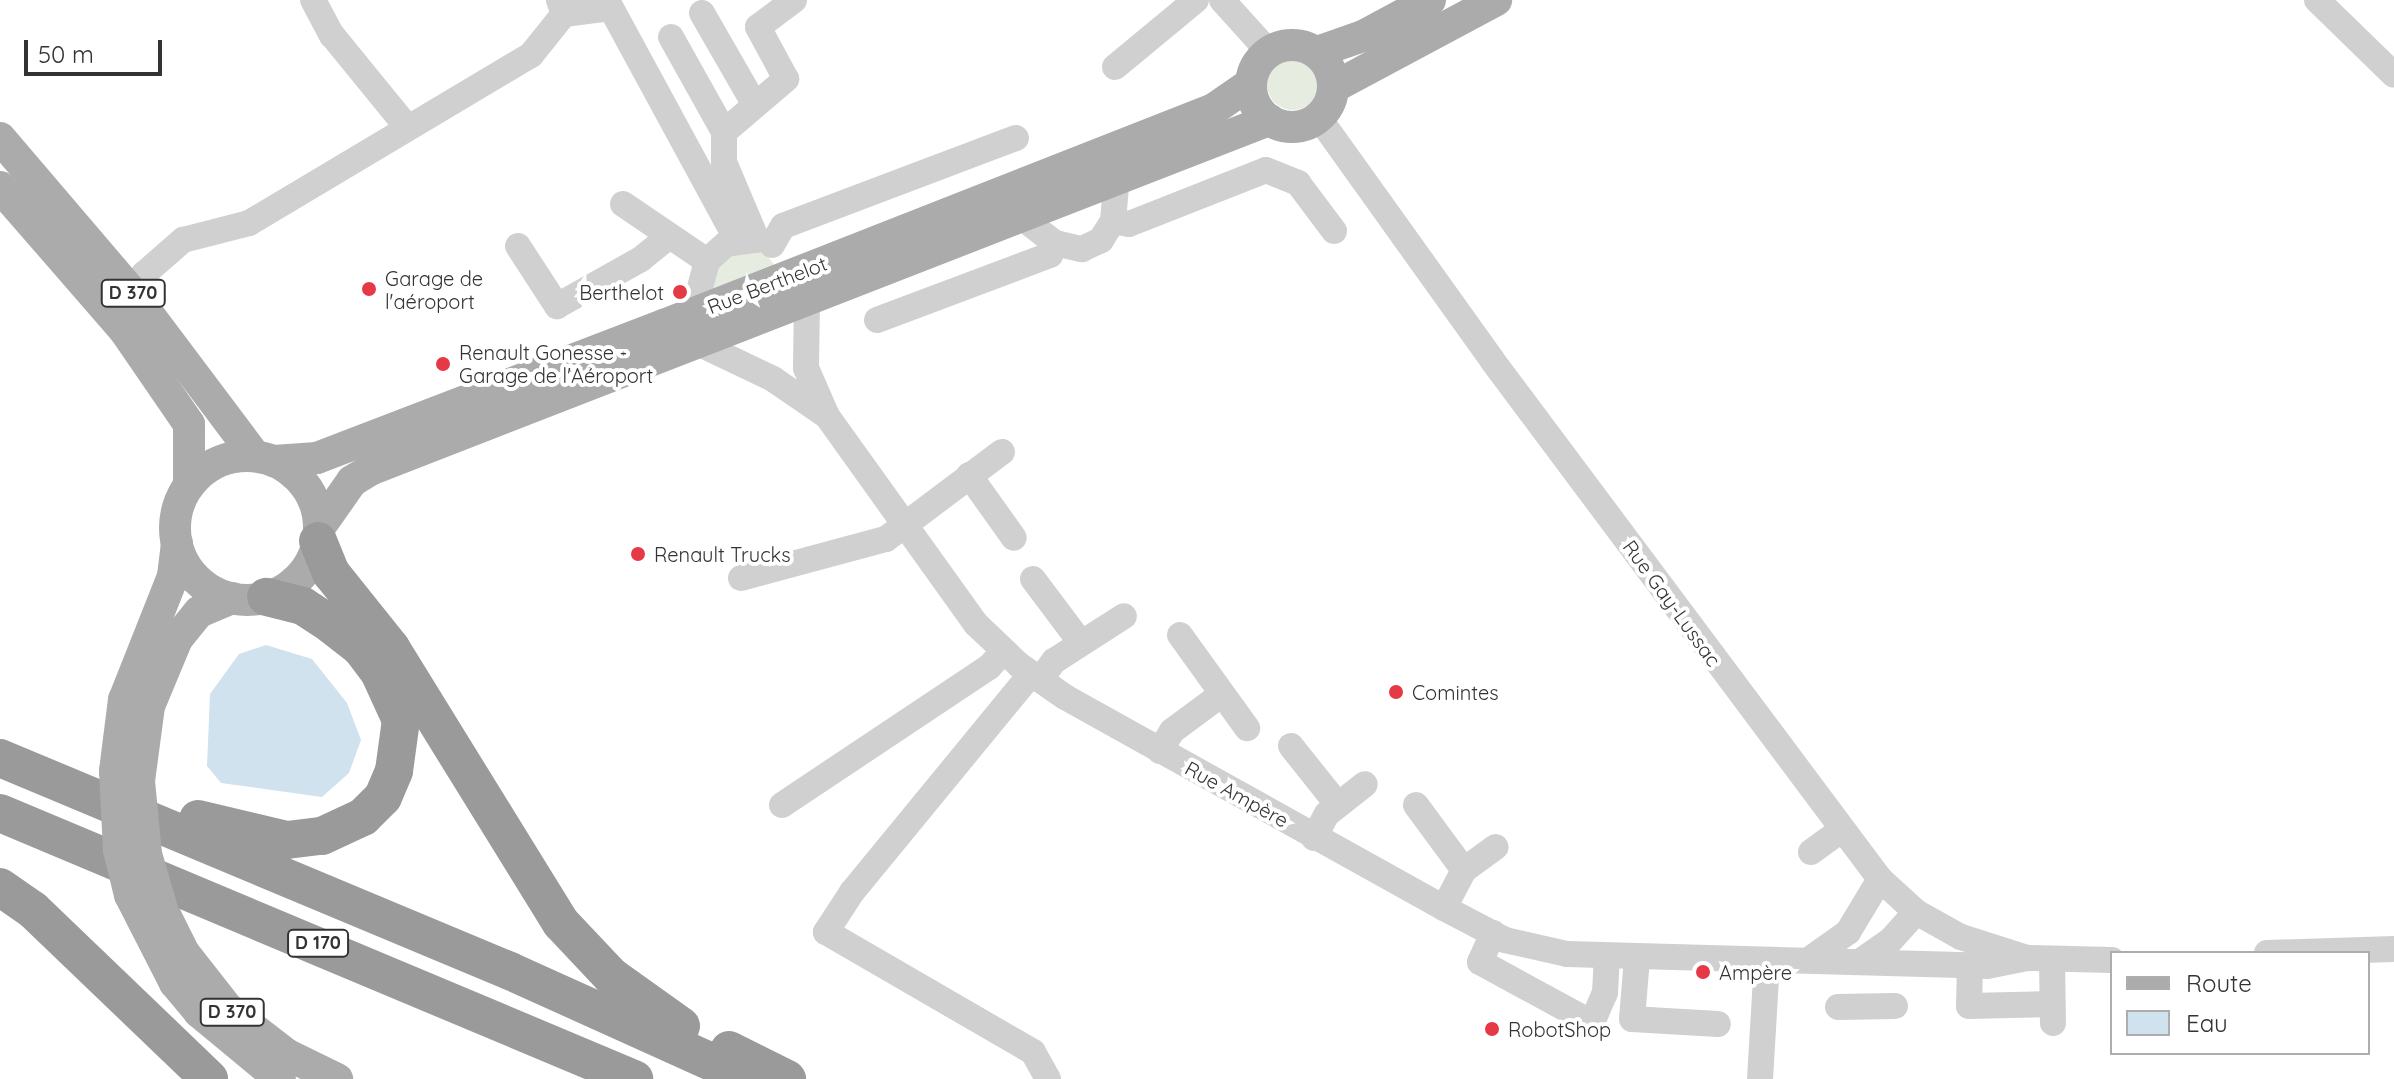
<!DOCTYPE html>
<meta charset="utf-8">
<style>
body{margin:0}
#map{position:relative;width:2394px;height:1079px;overflow:hidden;background:#fff;font-family:Quicksand,sans-serif}
div>[style]{position:absolute}
[style*='--x']{left:calc(var(--x)*1px);top:calc(var(--y)*1px);width:calc(var(--w)*1px);rotate:calc(var(--a)*1deg)}
.green>*{inset:0;background:#e6ecdf}
.round{border-radius:50%}
.water>*{inset:0;background:#cfe2ee}
.minor>*{height:26px;margin:-13px;padding:0 13px;transform-origin:13px;border-radius:13px;background:#d0d0d0}
.major>*{height:32px;margin:-16px;padding:0 16px;transform-origin:16px;border-radius:16px;background:#ababab}
.major>.ring{margin:-16px;padding:0;box-sizing:content-box;background:none;border:32px solid #ababab;border-radius:50%}
.highway>*{height:38px;margin:-19px;padding:0 19px;transform-origin:19px;border-radius:19px;background:#9a9a9a}
.major-bridge>*{height:32px;margin:-16px;padding:0 16px;transform-origin:16px;border-radius:16px;background:#ababab}
.dots>*{width:22px;height:22px;translate:-50% -50%;box-sizing:border-box;border:4px solid #fff;border-radius:50%}
span{translate:-50% -50%;white-space:nowrap;text-align:center;line-height:1.15;-webkit-text-stroke:8px #fff;paint-order:stroke}
.shield-label span{padding:2px 6px;background:#fff;border:2px solid;border-radius:6px;-webkit-text-stroke-width:0}
.shield-label{font-size:18px;color:#333;font-weight:700}
.poi-label{font-size:20px;color:#333}
.left{translate:0 -50%;text-align:left}
.right{translate:-100% -50%;text-align:right}
.street-label{font-size:20px;color:#333}
.legend{position:absolute;left:2110px;top:951px;width:260px;height:104px;box-sizing:border-box;background:#fff;border:2px solid #adadad;margin:0;padding:10px 14px;list-style:none;font-size:24px;color:#333}
.legend li{display:flex;align-items:center;gap:16px;height:40px}
.legend b{width:40px;border:2px solid #adadad}
.scale{position:absolute;left:24px;top:40px;width:138px;height:36px;box-sizing:border-box;border:4px solid #333;border-top:0;padding-left:10px;font-size:24px;line-height:28px;white-space:nowrap;color:#333;-webkit-text-stroke:6px #fff;paint-order:stroke}
</style>
<div id="map">
<div class="green">
<i class="round" style="left:1267px;top:58px;width:52px;height:52px"></i>
<i style="clip-path:polygon(751px 247px,766px 254px,775px 266px,713px 289px,712px 273px,720px 258px)"></i>
</div>
<div class="water">
<i style="clip-path:polygon(266px 645px,312px 659px,347px 703px,361px 740px,349px 773px,322px 797px,221px 783px,207px 766px,210px 694px,239px 654px)"></i>
</div>
<div class="minor">
<i style="--x:313;--y:0;--w:40;--a:62"></i>
<i style="--x:332;--y:35;--w:119;--a:50.8"></i>
<i style="--x:1222;--y:0;--w:69;--a:48"></i>
<i style="--x:2317;--y:0;--w:107;--a:44.2"></i>
<i style="--x:702;--y:13;--w:106;--a:60.1"></i>
<i style="--x:564;--y:14;--w:47;--a:-7.3"></i>
<i style="--x:611;--y:8;--w:264;--a:61.5"></i>
<i style="--x:671;--y:37;--w:109;--a:60.8"></i>
<i style="--x:1115;--y:67;--w:105;--a:-39.6"></i>
<i style="--x:1319;--y:118;--w:297;--a:54.4"></i>
<i style="--x:1492;--y:360;--w:648;--a:53.22"></i>
<i style="--x:1880;--y:879;--w:49;--a:42.5"></i>
<i style="--x:1916;--y:912;--w:51;--a:29.1"></i>
<i style="--x:1961;--y:937;--w:69;--a:17.7"></i>
<i style="--x:2027;--y:958;--w:85;--a:1.3"></i>
<i style="--x:623;--y:204;--w:102;--a:34.2"></i>
<i style="--x:1024;--y:219;--w:39;--a:38"></i>
<i style="--x:1055;--y:243;--w:28;--a:13"></i>
<i style="--x:1082;--y:249;--w:21;--a:-25"></i>
<i style="--x:1101;--y:240;--w:22;--a:-58"></i>
<i style="--x:1113;--y:221;--w:38;--a:-85"></i>
<i style="--x:1113;--y:221;--w:16;--a:11"></i>
<i style="--x:1129;--y:224;--w:147;--a:-21.5"></i>
<i style="--x:1266;--y:170;--w:35;--a:22"></i>
<i style="--x:1298;--y:183;--w:60;--a:53.1"></i>
<i style="--x:757;--y:240;--w:85;--a:-112.9"></i>
<i style="--x:724;--y:162;--w:30;--a:-90"></i>
<i style="--x:724;--y:132;--w:82;--a:-40.5"></i>
<i style="--x:786;--y:79;--w:59;--a:-118.3"></i>
<i style="--x:758;--y:27;--w:45;--a:-36.9"></i>
<i style="--x:772;--y:245;--w:22;--a:-60"></i>
<i style="--x:783;--y:226;--w:249;--a:-20.7"></i>
<i style="--x:518;--y:246;--w:72;--a:57"></i>
<i style="--x:557;--y:306;--w:96;--a:-29.2"></i>
<i style="--x:641;--y:259;--w:36;--a:-39"></i>
<i style="--x:134;--y:295;--w:23;--a:-65"></i>
<i style="--x:144;--y:274;--w:52;--a:-41.1"></i>
<i style="--x:183;--y:240;--w:68;--a:-14.4"></i>
<i style="--x:249;--y:223;--w:328;--a:-30.8"></i>
<i style="--x:531;--y:55;--w:53;--a:-51.2"></i>
<i style="--x:564;--y:14;--w:15;--a:-110"></i>
<i style="--x:807;--y:302;--w:66;--a:90.9"></i>
<i style="--x:806;--y:368;--w:52;--a:66.4"></i>
<i style="--x:827;--y:416;--w:256;--a:54.4"></i>
<i style="--x:976;--y:624;--w:59;--a:43.6"></i>
<i style="--x:1019;--y:665;--w:56;--a:34.8"></i>
<i style="--x:1065;--y:697;--w:434;--a:29.1"></i>
<i style="--x:1444;--y:908;--w:69;--a:27.7"></i>
<i style="--x:1505;--y:940;--w:64;--a:12.7"></i>
<i style="--x:1567;--y:954;--w:420;--a:1.6"></i>
<i style="--x:1987;--y:966;--w:41;--a:-11.3"></i>
<i style="--x:703;--y:310;--w:19;--a:-102"></i>
<i style="--x:699;--y:291;--w:31;--a:-75"></i>
<i style="--x:707;--y:261;--w:25;--a:-42"></i>
<i style="--x:726;--y:244;--w:29;--a:-8"></i>
<i style="--x:877;--y:320;--w:185;--a:-20.6"></i>
<i style="--x:1050;--y:255;--w:13;--a:-67"></i>
<i style="--x:700;--y:344;--w:81;--a:25.6"></i>
<i style="--x:773;--y:379;--w:65;--a:34.4"></i>
<i style="--x:969;--y:475;--w:77;--a:54.5"></i>
<i style="--x:741;--y:578;--w:150;--a:-15.1"></i>
<i style="--x:886;--y:539;--w:145;--a:-36.9"></i>
<i style="--x:1033;--y:579;--w:80;--a:53.1"></i>
<i style="--x:1180;--y:635;--w:115;--a:54.2"></i>
<i style="--x:1031;--y:674;--w:282;--a:129.4"></i>
<i style="--x:852;--y:892;--w:48;--a:123"></i>
<i style="--x:826;--y:932;--w:239;--a:30.1"></i>
<i style="--x:1033;--y:1052;--w:31;--a:61"></i>
<i style="--x:1040;--y:680;--w:24;--a:-54"></i>
<i style="--x:1054;--y:661;--w:83;--a:-32.7"></i>
<i style="--x:1291;--y:746;--w:75;--a:51.5"></i>
<i style="--x:1160;--y:751;--w:23;--a:-59"></i>
<i style="--x:1172;--y:731;--w:62;--a:-36.5"></i>
<i style="--x:782;--y:805;--w:249;--a:-33.7"></i>
<i style="--x:989;--y:667;--w:22;--a:-47"></i>
<i style="--x:1416;--y:805;--w:81;--a:53.6"></i>
<i style="--x:1464;--y:870;--w:43;--a:117.8"></i>
<i style="--x:1314;--y:838;--w:27;--a:-62"></i>
<i style="--x:1327;--y:814;--w:48;--a:-38.3"></i>
<i style="--x:1811;--y:852;--w:36;--a:-36"></i>
<i style="--x:1464;--y:870;--w:39;--a:-36"></i>
<i style="--x:1493;--y:933;--w:32;--a:114"></i>
<i style="--x:1480;--y:962;--w:128;--a:28.6"></i>
<i style="--x:1592;--y:1023;--w:33;--a:-67"></i>
<i style="--x:1605;--y:993;--w:37;--a:-87"></i>
<i style="--x:2267;--y:953;--w:127;--a:-1.8"></i>
<i style="--x:1637;--y:958;--w:61;--a:94.7"></i>
<i style="--x:1632;--y:1019;--w:86;--a:3.3"></i>
<i style="--x:1810;--y:959;--w:47;--a:-35.4"></i>
<i style="--x:1848;--y:932;--w:62;--a:-58.9"></i>
<i style="--x:2052;--y:960;--w:63;--a:89.1"></i>
<i style="--x:1861;--y:961;--w:35;--a:-35"></i>
<i style="--x:1890;--y:941;--w:39;--a:-48"></i>
<i style="--x:1970;--y:965;--w:41;--a:91.4"></i>
<i style="--x:1969;--y:1006;--w:83;--a:-1.4"></i>
<i style="--x:1838;--y:1007;--w:57;--a:-1"></i>
<i style="--x:1760;--y:1079;--w:118;--a:-86.6"></i>
</div>
<div class="major">
<i class="ring" style="left:1251px;top:45px;width:50px;height:50px"></i>
<i style="--x:1317;--y:52;--w:49;--a:-19.2"></i>
<i style="--x:1363;--y:36;--w:76;--a:-28.2"></i>
<i style="--x:1334;--y:87;--w:184;--a:-28.2"></i>
<i style="--x:0;--y:138;--w:206;--a:49.5"></i>
<i style="--x:134;--y:295;--w:201;--a:53.1"></i>
<i style="--x:0;--y:187;--w:191;--a:49"></i>
<i style="--x:125;--y:331;--w:113;--a:55.5"></i>
<i style="--x:189;--y:424;--w:61;--a:90"></i>
<i class="ring" style="left:175px;top:456px;width:112px;height:112px"></i>
<i style="--x:274;--y:461;--w:43;--a:-4"></i>
<i style="--x:317;--y:458;--w:372;--a:-21"></i>
<i style="--x:664;--y:325;--w:591;--a:-21.44"></i>
<i style="--x:1214;--y:109;--w:44;--a:-34.8"></i>
<i style="--x:319;--y:528;--w:57;--a:-54.9"></i>
<i style="--x:352;--y:481;--w:23;--a:-31"></i>
<i style="--x:372;--y:469;--w:963;--a:-21.26"></i>
<i style="--x:115;--y:771;--w:72;--a:-82.8"></i>
<i style="--x:124;--y:700;--w:133;--a:-68.4"></i>
<i style="--x:173;--y:576;--w:33;--a:-83"></i>
<i style="--x:139;--y:781;--w:76;--a:-82.4"></i>
<i style="--x:149;--y:706;--w:73;--a:-67.3"></i>
<i style="--x:177;--y:639;--w:35;--a:-51"></i>
<i style="--x:199;--y:612;--w:36;--a:-23"></i>
<i style="--x:130;--y:895;--w:99;--a:62.9"></i>
<i style="--x:175;--y:983;--w:38;--a:50"></i>
<i style="--x:199;--y:1012;--w:105;--a:39.6"></i>
<i style="--x:162;--y:909;--w:49;--a:63.4"></i>
<i style="--x:184;--y:953;--w:71;--a:51.8"></i>
<i style="--x:228;--y:1009;--w:73;--a:37.8"></i>
<i style="--x:286;--y:1054;--w:57;--a:26.1"></i>
</div>
<div class="highway">
<i style="--x:318;--y:541;--w:35;--a:68"></i>
<i style="--x:331;--y:573;--w:96;--a:51.3"></i>
<i style="--x:391;--y:648;--w:323;--a:58.3"></i>
<i style="--x:561;--y:923;--w:73;--a:46.7"></i>
<i style="--x:611;--y:976;--w:86;--a:35.5"></i>
<i style="--x:0;--y:758;--w:553;--a:22.67"></i>
<i style="--x:510;--y:971;--w:262;--a:24.3"></i>
<i style="--x:0;--y:813;--w:688;--a:22.76"></i>
<i style="--x:198;--y:819;--w:91;--a:13.3"></i>
<i style="--x:287;--y:840;--w:35;--a:-7"></i>
<i style="--x:322;--y:836;--w:45;--a:-24.9"></i>
<i style="--x:363;--y:817;--w:28;--a:-45"></i>
<i style="--x:383;--y:797;--w:28;--a:-67"></i>
<i style="--x:394;--y:771;--w:51;--a:-82.2"></i>
<i style="--x:401;--y:720;--w:53;--a:-114.6"></i>
<i style="--x:379;--y:672;--w:30;--a:-127"></i>
<i style="--x:361;--y:648;--w:37;--a:-142"></i>
<i style="--x:332;--y:625;--w:35;--a:-147"></i>
<i style="--x:303;--y:606;--w:38;--a:-166"></i>
<i style="--x:0;--y:887;--w:40;--a:34.9"></i>
<i style="--x:33;--y:910;--w:244;--a:43.8"></i>
<i style="--x:729;--y:1050;--w:65;--a:26.6"></i>
</div>
<div class="major-bridge">
<i style="--x:115;--y:771;--w:79;--a:87.1"></i>
<i style="--x:119;--y:850;--w:46;--a:76.3"></i>
<i style="--x:139;--y:781;--w:73;--a:84.5"></i>
<i style="--x:146;--y:854;--w:57;--a:73.8"></i>
</div>
<div class="dots">
<i style="left:369px;top:289px;background:#e63946"></i>
<i style="left:680px;top:292px;background:#e63946"></i>
<i style="left:443px;top:364px;background:#e63946"></i>
<i style="left:638px;top:554px;background:#e63946"></i>
<i style="left:1396px;top:692px;background:#e63946"></i>
<i style="left:1703px;top:972px;background:#e63946"></i>
<i style="left:1492px;top:1029px;background:#e63946"></i>
</div>
<div class="shield-label">
<span style="left:133px;top:293px">D 370</span>
<span style="left:318px;top:943px">D 170</span>
<span style="left:232px;top:1012px">D 370</span>
</div>
<div class="poi-label">
<span class="left" style="left:385px;top:290px">Garage de<br>l'aéroport</span>
<span class="right" style="left:664px;top:292px">Berthelot</span>
<span class="left" style="left:459px;top:364px">Renault Gonesse -<br>Garage de l'Aéroport</span>
<span class="left" style="left:654px;top:554px">Renault Trucks</span>
<span class="left" style="left:1412px;top:692px">Comintes</span>
<span class="left" style="left:1719px;top:972px">Ampère</span>
<span class="left" style="left:1508px;top:1029px">RobotShop</span>
</div>
<div class="street-label">
<span style="left:767px;top:285px;rotate:-21deg">Rue Berthelot</span>
<span style="left:1672px;top:603px;rotate:54deg">Rue Gay-Lussac</span>
<span style="left:1237px;top:794px;rotate:29deg">Rue Ampère</span>
</div>
<ul class="legend">
<li><b style="height:10px;background:#ababab"></b>Route</li>
<li><b style="height:22px;background:#cfe2ee"></b>Eau</li>
</ul>
<div class="scale">50 m</div>
</div>
